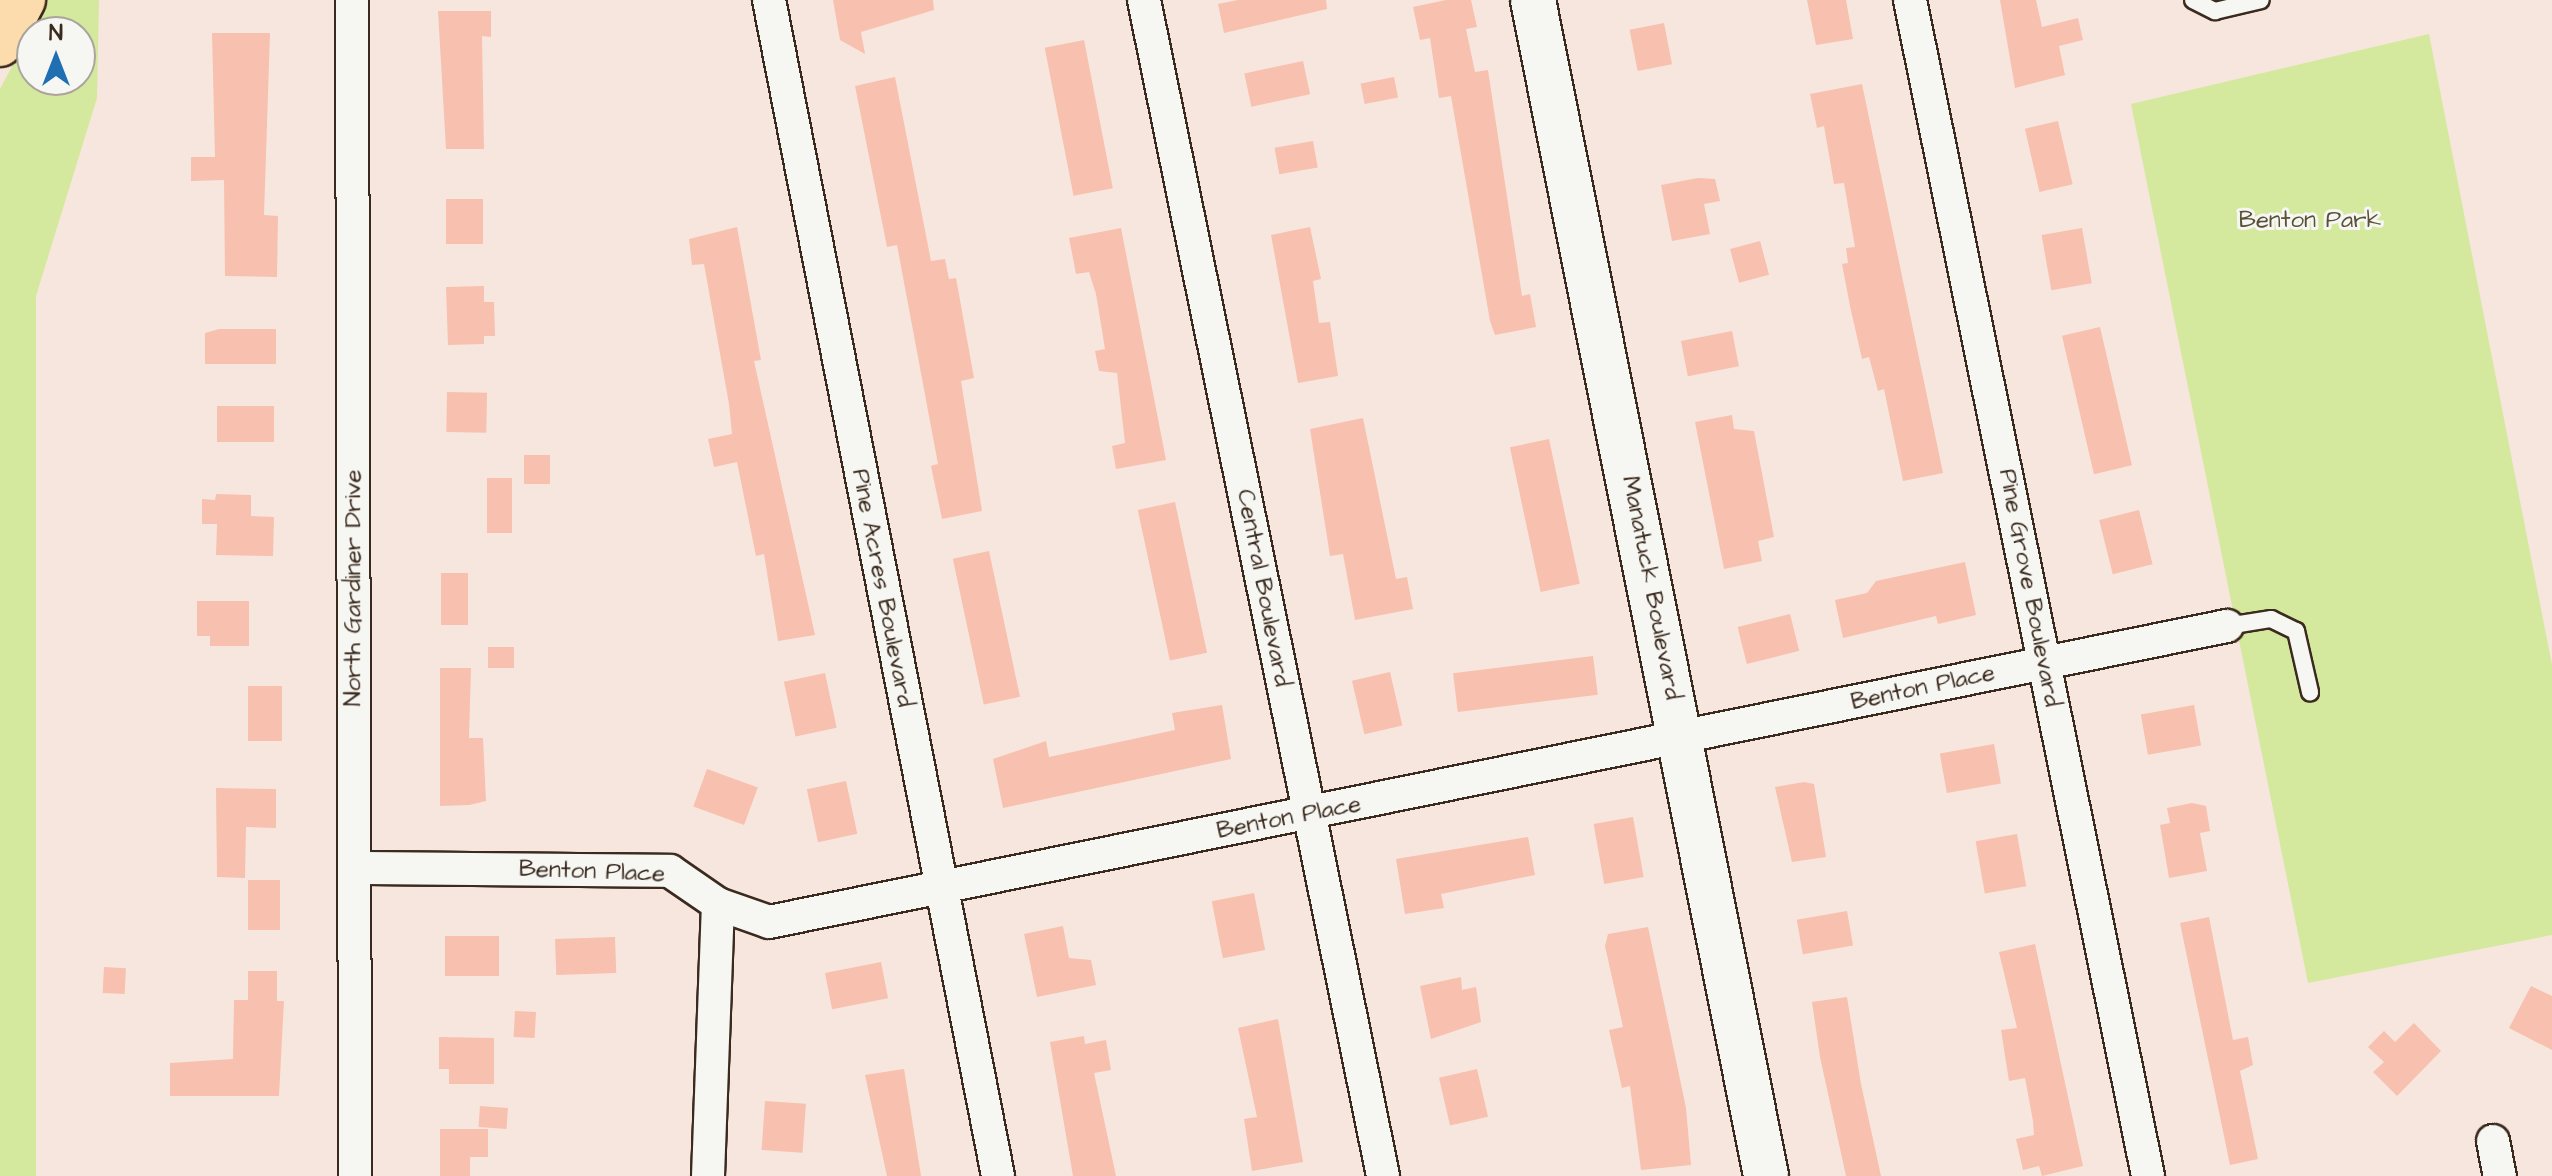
<!DOCTYPE html>
<style>
body{margin:0}
#map{position:relative;width:2552px;height:1176px;overflow:hidden;background:#f7e6de;font-family:"Architects Daughter",sans-serif}
div>[style]{position:absolute}
[style*='--x']{left:calc(var(--x)*1px);top:calc(var(--y)*1px);width:calc(var(--w)*1px);rotate:calc(var(--a)*1deg)}
.green>*{inset:0;background:#d4e99d}
.building>*{inset:0;background:#f8c0ae;transform-origin:0 0}
.roads{filter:drop-shadow(2px 0 #3b2a1e) drop-shadow(-2px 0 #3b2a1e) drop-shadow(0 2px #3b2a1e) drop-shadow(0 -2px #3b2a1e)}
.lane>*{height:16px;margin:-8px;padding:0 8px;transform-origin:8px;border-radius:8px;background:#f6f6f2}
.street>*{height:32px;margin:-16px;padding:0 16px;transform-origin:16px;border-radius:16px;background:#f6f6f2}
.secondary>*{height:44px;margin:-22px;padding:0 22px;transform-origin:22px;border-radius:22px;background:#f6f6f2}
.highway>*{height:44px;margin:-22px;padding:0 22px;transform-origin:22px;border-radius:22px;background:#fcdcac}
span{translate:-50% -50%;white-space:nowrap;text-align:center;line-height:1.15;-webkit-text-stroke:6px #f6f6f2;paint-order:stroke}
.park-label{font-size:24px;color:#5a5037}
.street-label{font-size:24px;color:#3b2a1e}
.north{position:absolute;left:16px;top:16px;width:80px;height:80px;box-sizing:border-box;background:#f6f6f2;border:2px solid #aba49d;border-radius:50%;rotate:0deg;font-size:22px;font-weight:700;line-height:32px;text-align:center;color:#3b2a1e}
.north::after{content:'';display:block;margin:auto;width:28px;height:36px;background:#1f6fb2;clip-path:polygon(50% 0,100% 100%,50% 72%,0 100%)}
</style>
<div id="map">
<div class="green">
<i style="clip-path:polygon(evenodd,47px 0,99px 0,97px 98px,36px 296px,36px 1176px,0 1176px,0 89px,47px 0,32px 32px,80px 32px,80px 80px,32px 80px,32px 32px)"></i>
<i style="clip-path:polygon(2429px 34px,2552px 665px,2552px 935px,2308px 983px,2131px 104px)"></i>
</div>
<div class="building">
<i style="clip-path:polygon(833px 0,933px 0,934px 10px,861px 32px,865px 54px,840px 40px)"></i>
<i style="clip-path:polygon(1238px 0,1326px 0,1327px 9px,1224px 33px,1218px 4px)"></i>
<i style="clip-path:polygon(1446px 0,1471px 0,1477px 27px,1466px 29px,1475px 72px,1488px 70px,1522px 296px,1530px 294px,1536px 327px,1495px 335px,1490px 321px,1451px 96px,1439px 98px,1430px 38px,1420px 40px,1413px 7px)"></i>
<i style="clip-path:polygon(1807px 0,1846px 0,1853px 39px,1816px 45px)"></i>
<i style="clip-path:polygon(2000px 0,2036px 0,2042px 27px,2078px 18px,2083px 40px,2059px 46px,2065px 75px,2015px 88px)"></i>
<i style="clip-path:polygon(438px 11px,491px 11px,491px 37px,482px 36px,484px 149px,446px 149px)"></i>
<i style="left:1664px;top:23px;width:42px;height:35px;rotate:79deg"></i>
<i style="clip-path:polygon(212px 33px,270px 33px,264px 215px,278px 216px,277px 277px,225px 276px,224px 180px,191px 181px,191px 157px,215px 157px)"></i>
<i style="left:1084px;top:40px;width:151px;height:40px;rotate:79deg"></i>
<i style="left:1303px;top:61px;width:34px;height:60px;rotate:78deg"></i>
<i style="clip-path:polygon(895px 77px,931px 261px,945px 259px,949px 279px,956px 278px,974px 378px,961px 381px,982px 511px,942px 519px,931px 466px,938px 464px,897px 245px,887px 247px,855px 86px)"></i>
<i style="left:1394px;top:77px;width:21px;height:34px;rotate:79deg"></i>
<i style="clip-path:polygon(1862px 84px,1943px 473px,1903px 481px,1884px 389px,1878px 391px,1869px 357px,1862px 359px,1850px 306px,1842px 264px,1848px 263px,1846px 248px,1855px 247px,1844px 183px,1834px 184px,1824px 126px,1817px 128px,1810px 94px)"></i>
<i style="left:2058px;top:121px;width:65px;height:34px;rotate:77deg"></i>
<i style="left:1313px;top:141px;width:27px;height:39px;rotate:80deg"></i>
<i style="clip-path:polygon(1698px 178px,1715px 179px,1720px 201px,1704px 204px,1710px 234px,1672px 241px,1661px 185px)"></i>
<i style="left:446px;top:199px;width:37px;height:45px"></i>
<i style="clip-path:polygon(737px 227px,761px 360px,754px 361px,815px 635px,778px 641px,764px 554px,756px 556px,737px 462px,714px 467px,708px 439px,732px 434px,729px 404px,704px 264px,692px 265px,689px 239px)"></i>
<i style="clip-path:polygon(1310px 227px,1321px 279px,1313px 281px,1319px 323px,1330px 322px,1338px 376px,1298px 383px,1271px 235px)"></i>
<i style="clip-path:polygon(1121px 228px,1166px 460px,1116px 469px,1112px 446px,1125px 443px,1117px 373px,1099px 371px,1095px 351px,1105px 349px,1096px 294px,1089px 272px,1076px 274px,1069px 238px)"></i>
<i style="left:2082px;top:228px;width:56px;height:41px;rotate:80deg"></i>
<i style="left:1760px;top:241px;width:35px;height:31px;rotate:75deg"></i>
<i style="clip-path:polygon(484px 286px,484px 302px,494px 302px,495px 336px,484px 336px,484px 344px,448px 345px,446px 287px)"></i>
<i style="left:2100px;top:327px;width:142px;height:39px;rotate:77deg"></i>
<i style="clip-path:polygon(219px 329px,276px 329px,276px 364px,205px 364px,205px 333px)"></i>
<i style="left:1732px;top:331px;width:36px;height:52px;rotate:79deg"></i>
<i style="left:447px;top:392px;width:40px;height:40px;rotate:1deg"></i>
<i style="left:217px;top:406px;width:57px;height:36px"></i>
<i style="clip-path:polygon(1732px 415px,1734px 429px,1754px 431px,1774px 537px,1758px 541px,1762px 561px,1724px 569px,1695px 422px)"></i>
<i style="clip-path:polygon(1363px 418px,1396px 579px,1407px 577px,1413px 609px,1355px 620px,1343px 554px,1330px 556px,1310px 429px)"></i>
<i style="left:1549px;top:439px;width:148px;height:40px;rotate:78deg"></i>
<i style="left:524px;top:455px;width:26px;height:29px"></i>
<i style="left:487px;top:478px;width:25px;height:55px"></i>
<i style="clip-path:polygon(216px 494px,251px 495px,251px 516px,274px 517px,273px 556px,216px 555px,217px 524px,202px 524px,202px 499px,215px 500px)"></i>
<i style="left:1175px;top:502px;width:154px;height:38px;rotate:78deg"></i>
<i style="left:2139px;top:510px;width:56px;height:41px;rotate:76deg"></i>
<i style="left:989px;top:551px;width:149px;height:37px;rotate:78deg"></i>
<i style="clip-path:polygon(1965px 562px,1976px 615px,1938px 624px,1936px 616px,1843px 638px,1835px 600px,1867px 593px,1876px 581px)"></i>
<i style="left:441px;top:573px;width:27px;height:52px"></i>
<i style="clip-path:polygon(197px 601px,249px 601px,249px 646px,210px 646px,210px 636px,197px 636px)"></i>
<i style="left:1790px;top:614px;width:38px;height:54px;rotate:76deg"></i>
<i style="left:488px;top:647px;width:26px;height:21px"></i>
<i style="left:1593px;top:656px;width:39px;height:141px;rotate:83deg"></i>
<i style="clip-path:polygon(440px 668px,471px 668px,469px 738px,483px 738px,486px 801px,469px 805px,440px 806px)"></i>
<i style="left:1390px;top:672px;width:55px;height:39px;rotate:77deg"></i>
<i style="left:825px;top:673px;width:56px;height:42px;rotate:78deg"></i>
<i style="left:248px;top:686px;width:34px;height:55px"></i>
<i style="clip-path:polygon(1222px 705px,1231px 759px,1003px 808px,993px 759px,1046px 741px,1049px 757px,1175px 730px,1172px 713px)"></i>
<i style="left:2194px;top:705px;width:41px;height:54px;rotate:80deg"></i>
<i style="left:1994px;top:744px;width:40px;height:55px;rotate:80deg"></i>
<i style="left:707px;top:769px;width:54px;height:40px;rotate:20deg"></i>
<i style="left:846px;top:781px;width:54px;height:40px;rotate:78deg"></i>
<i style="clip-path:polygon(1804px 782px,1814px 784px,1826px 857px,1792px 862px,1775px 787px)"></i>
<i style="clip-path:polygon(216px 788px,276px 789px,276px 828px,246px 827px,245px 878px,217px 877px)"></i>
<i style="clip-path:polygon(2192px 803px,2206px 806px,2210px 831px,2200px 833px,2207px 871px,2169px 878px,2160px 825px,2170px 823px,2167px 808px)"></i>
<i style="left:1633px;top:817px;width:61px;height:40px;rotate:80deg"></i>
<i style="left:2017px;top:834px;width:53px;height:42px;rotate:80deg"></i>
<i style="clip-path:polygon(1528px 837px,1535px 875px,1441px 894px,1444px 908px,1405px 914px,1396px 859px)"></i>
<i style="left:248px;top:880px;width:32px;height:50px"></i>
<i style="left:1254px;top:893px;width:58px;height:43px;rotate:79deg"></i>
<i style="left:1847px;top:911px;width:35px;height:51px;rotate:80deg"></i>
<i style="clip-path:polygon(2209px 917px,2233px 1040px,2248px 1037px,2253px 1065px,2240px 1071px,2258px 1159px,2230px 1165px,2180px 923px)"></i>
<i style="clip-path:polygon(1063px 926px,1069px 958px,1091px 960px,1096px 985px,1037px 997px,1024px 934px)"></i>
<i style="clip-path:polygon(1648px 927px,1686px 1108px,1691px 1165px,1641px 1170px,1630px 1086px,1622px 1088px,1609px 1030px,1623px 1027px,1605px 946px,1608px 934px)"></i>
<i style="left:445px;top:936px;width:54px;height:40px"></i>
<i style="left:615px;top:937px;width:36px;height:60px;rotate:88deg"></i>
<i style="clip-path:polygon(2035px 944px,2083px 1166px,2042px 1176px,2039px 1166px,2023px 1170px,2016px 1139px,2034px 1135px,2033px 1121px,2025px 1078px,2009px 1081px,2001px 1030px,2017px 1028px,1999px 952px)"></i>
<i style="left:881px;top:962px;width:37px;height:57px;rotate:79deg"></i>
<i style="left:104px;top:967px;width:22px;height:26px;rotate:3deg"></i>
<i style="clip-path:polygon(248px 971px,277px 971px,277px 1001px,284px 1001px,279px 1096px,170px 1096px,170px 1063px,233px 1059px,234px 1000px,248px 1000px)"></i>
<i style="clip-path:polygon(1461px 977px,1462px 990px,1476px 987px,1481px 1022px,1431px 1039px,1420px 986px)"></i>
<i style="clip-path:polygon(2531px 986px,2552px 996px,2552px 1050px,2509px 1028px)"></i>
<i style="clip-path:polygon(1847px 997px,1861px 1084px,1881px 1176px,1846px 1176px,1820px 1057px,1812px 1002px)"></i>
<i style="left:515px;top:1011px;width:21px;height:26px;rotate:3deg"></i>
<i style="clip-path:polygon(1278px 1019px,1303px 1162px,1252px 1171px,1244px 1119px,1257px 1117px,1238px 1028px)"></i>
<i style="clip-path:polygon(2414px 1023px,2441px 1051px,2397px 1096px,2373px 1072px,2384px 1062px,2368px 1047px,2384px 1031px,2395px 1042px)"></i>
<i style="clip-path:polygon(1084px 1036px,1085px 1044px,1106px 1040px,1111px 1070px,1094px 1073px,1116px 1176px,1073px 1176px,1050px 1042px)"></i>
<i style="clip-path:polygon(439px 1037px,494px 1038px,494px 1084px,449px 1084px,449px 1069px,439px 1069px)"></i>
<i style="clip-path:polygon(904px 1069px,921px 1176px,887px 1176px,865px 1075px)"></i>
<i style="left:1477px;top:1069px;width:49px;height:39px;rotate:77deg"></i>
<i style="left:765px;top:1101px;width:41px;height:49px;rotate:4deg"></i>
<i style="left:480px;top:1106px;width:28px;height:21px;rotate:4deg"></i>
<i style="clip-path:polygon(440px 1129px,488px 1129px,488px 1157px,470px 1157px,470px 1176px,440px 1176px)"></i>
</div>
<div class="roads">
<div class="lane">
<i style="--x:2193;--y:0;--w:25;--a:27"></i>
<i style="--x:2215;--y:11;--w:47;--a:-13.4"></i>
<i style="--x:2227;--y:626;--w:45;--a:-9"></i>
<i style="--x:2271;--y:619;--w:28;--a:26"></i>
<i style="--x:2296;--y:631;--w:63;--a:77.1"></i>
</div>
<div class="street">
<i style="--x:352;--y:0;--w:1176;--a:89.85"></i>
<i style="--x:769;--y:0;--w:1198;--a:78.98"></i>
<i style="--x:1144;--y:0;--w:1200;--a:78.51"></i>
<i style="--x:1910;--y:0;--w:1200;--a:78.56"></i>
<i style="--x:355;--y:868;--w:315;--a:0.5"></i>
<i style="--x:670;--y:871;--w:58;--a:34.5"></i>
<i style="--x:718;--y:904;--w:54;--a:19.4"></i>
<i style="--x:769;--y:922;--w:1488;--a:-11.48"></i>
<i style="--x:2493;--y:1141;--w:36;--a:79"></i>
<i style="--x:708;--y:1176;--w:272;--a:-87.9"></i>
</div>
<div class="secondary">
<i style="--x:1533;--y:0;--w:1199;--a:78.79"></i>
</div>
<div class="highway">
<i style="--x:0;--y:44;--w:50;--a:-62.4"></i>
</div>
</div>
<div class="park-label">
<span style="left:2310px;top:221px">Benton Park</span>
</div>
<div class="street-label">
<span style="left:354px;top:588px;rotate:-90deg">North Gardiner Drive</span>
<span style="left:882px;top:588px;rotate:79deg">Pine Acres Boulevard</span>
<span style="left:1263px;top:588px;rotate:79deg">Central Boulevard</span>
<span style="left:1651px;top:588px;rotate:79deg">Manatuck Boulevard</span>
<span style="left:2029px;top:588px;rotate:79deg">Pine Grove Boulevard</span>
<span style="left:1923px;top:688px;rotate:-12deg">Benton Place</span>
<span style="left:1289px;top:818px;rotate:-11deg">Benton Place</span>
<span style="left:592px;top:872px;rotate:2deg">Benton Place</span>
</div>
<div class="north">N</div>
</div>
